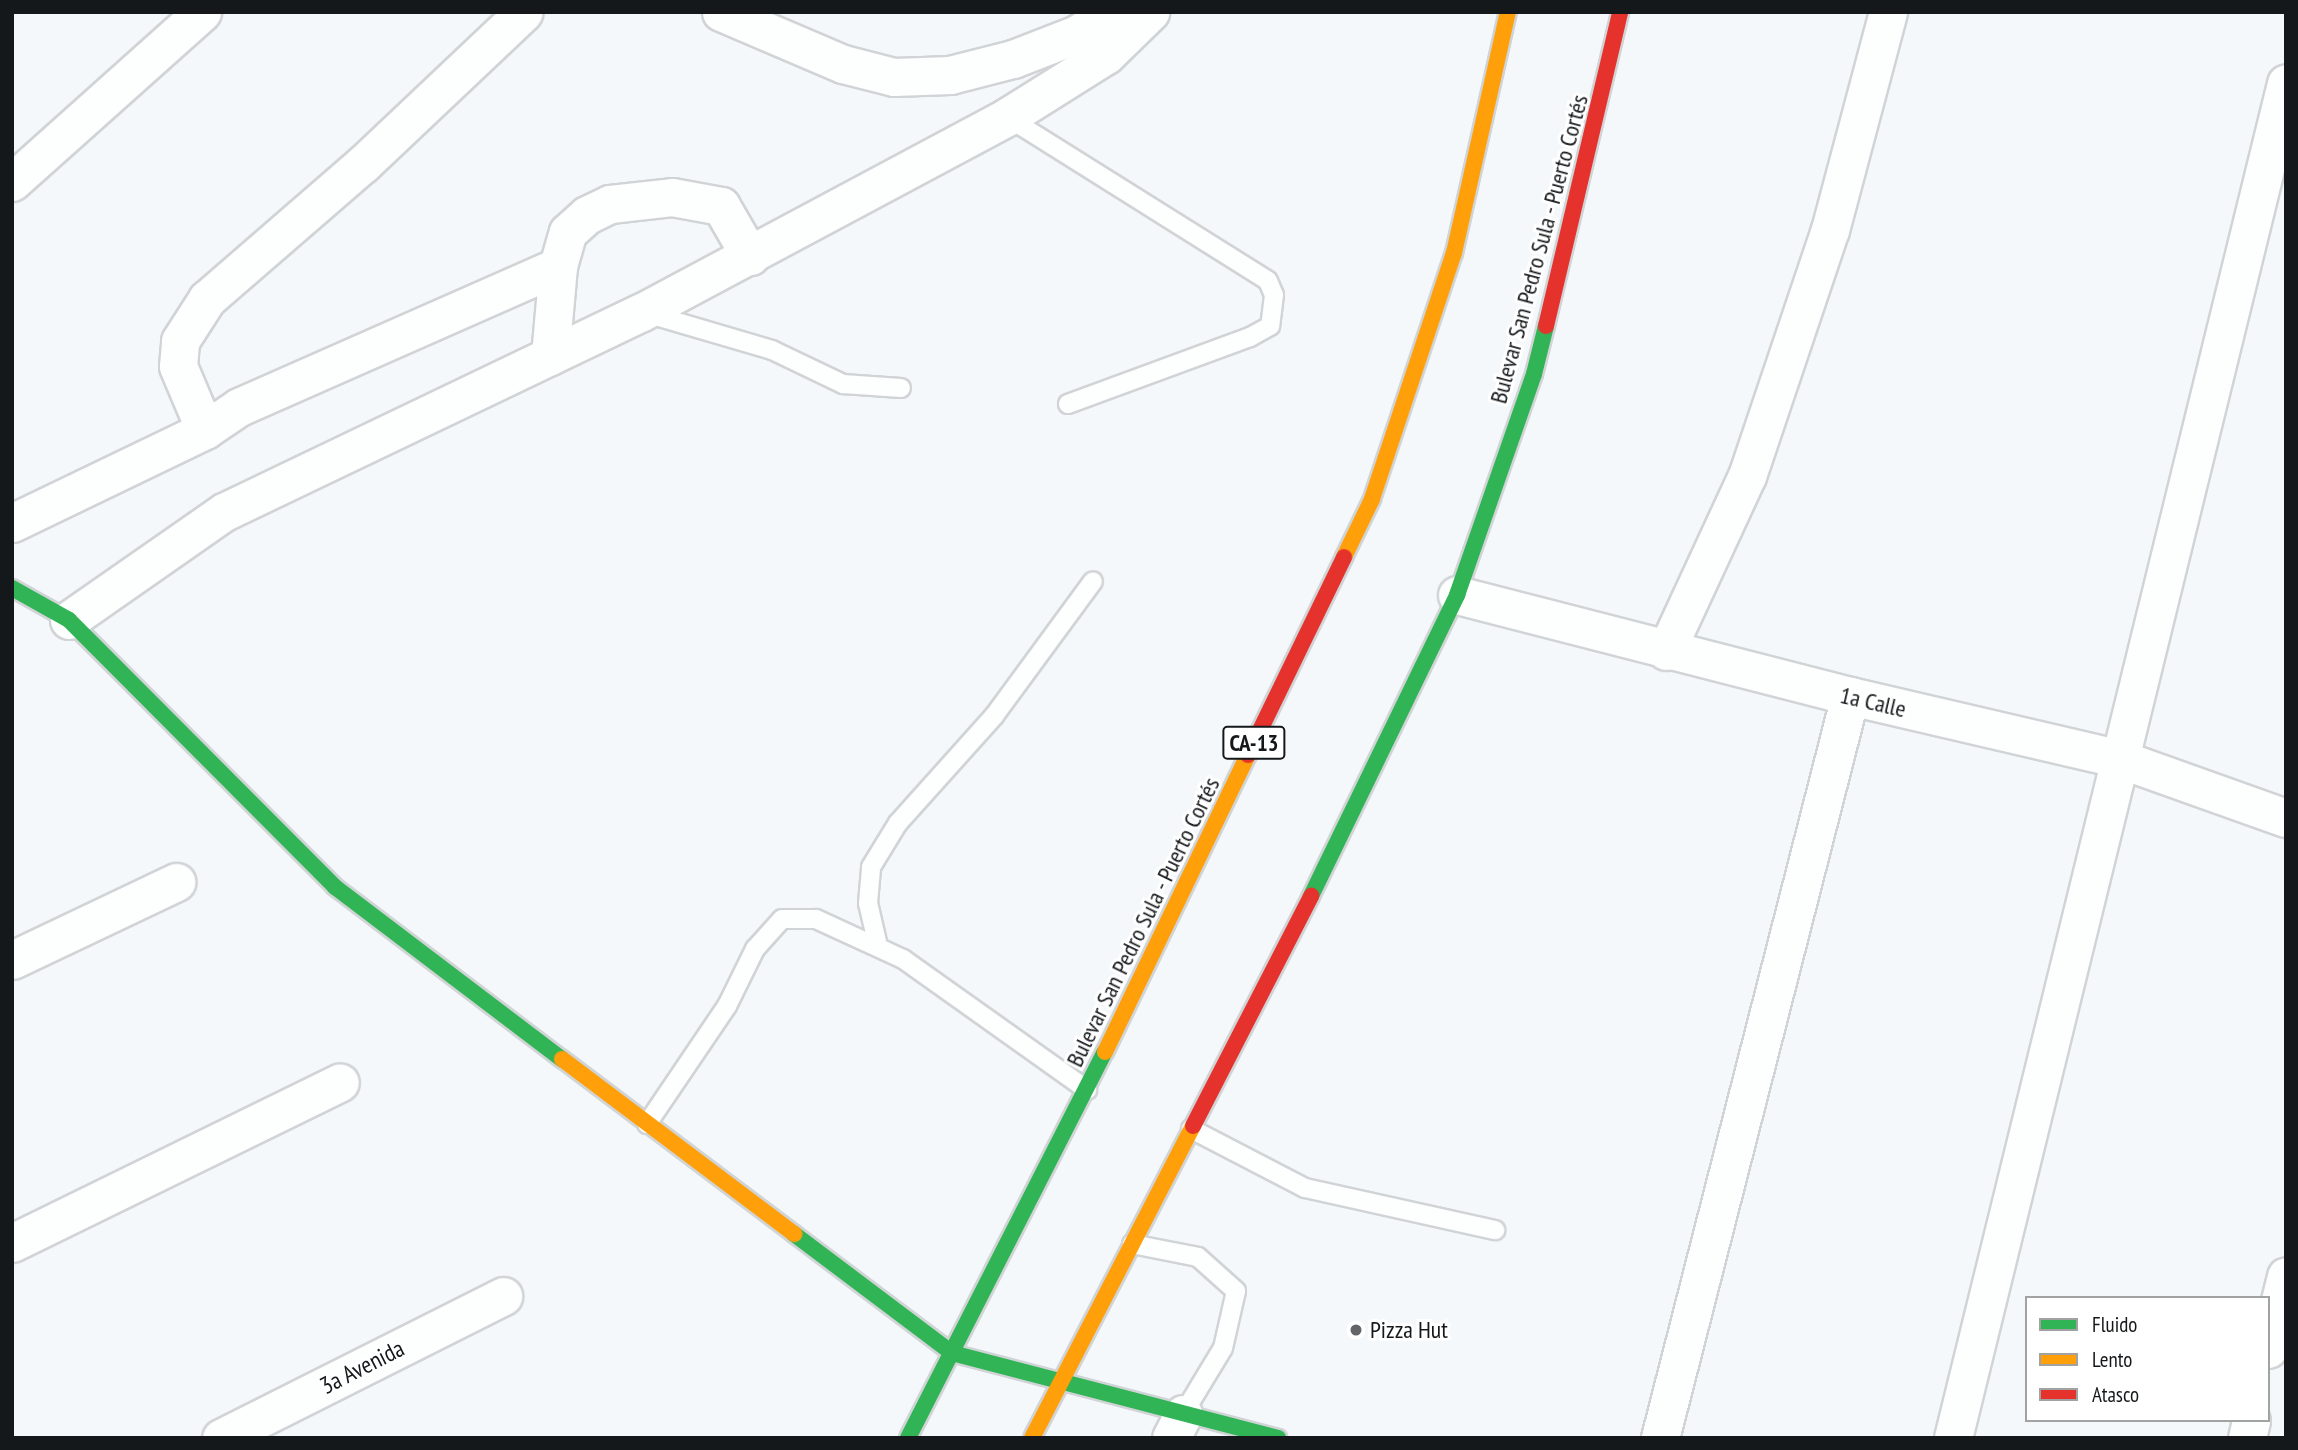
<!DOCTYPE html>
<meta charset="utf-8">
<style>
body{margin:0}
#map{position:relative;width:2298px;height:1450px;overflow:hidden;background:#f4f8fb;font-family:"PT Sans Narrow",sans-serif}
div>[style]{position:absolute}
[style*='--x']{left:calc(var(--x)*1px);top:calc(var(--y)*1px);width:calc(var(--w)*1px);rotate:calc(var(--a)*1deg)}
.roads{filter:drop-shadow(2px 0 #d1d4d6) drop-shadow(-2px 0 #d1d4d6) drop-shadow(0 2px #d1d4d6) drop-shadow(0 -2px #d1d4d6)}
.lane>*{height:18px;margin:-9px;padding:0 9px;transform-origin:9px;border-radius:9px;background:#fdfefe}
.street>*{height:37px;margin:-18.5px;padding:0 18.5px;transform-origin:18.5px;border-radius:18.5px;background:#fdfefe}
.fast>*{height:16px;margin:-8px;padding:0 8px;transform-origin:8px;border-radius:8px;background:#30b455}
.slow>*{height:16px;margin:-8px;padding:0 8px;transform-origin:8px;border-radius:8px;background:#ff9f0a}
.jam>*{height:16px;margin:-8px;padding:0 8px;transform-origin:8px;border-radius:8px;background:#e5322d}
.dots>*{width:19px;height:19px;translate:-50% -50%;box-sizing:border-box;border:4px solid #fff;border-radius:50%}
span{translate:-50% -50%;white-space:nowrap;text-align:center;line-height:1.15;-webkit-text-stroke:6px #fff;paint-order:stroke}
.shield-label span{padding:2px 5px;background:#fff;border:2px solid;border-radius:5px;-webkit-text-stroke-width:0}
.shield-label{font-size:23px;color:#15181a;font-weight:700}
.street-label{font-size:24px;color:#15181a}
.poi-label{font-size:24px;color:#15181a}
.left{translate:0 -50%;text-align:left}
.frame{position:absolute;inset:0;border:14px solid #15181a;pointer-events:none}
.legend{position:absolute;left:2025px;top:1296px;width:245px;height:126px;box-sizing:border-box;background:#fff;border:2px solid #a1a3a3;margin:0;padding:9px 12px;list-style:none;font-size:21px;color:#15181a}
.legend li{display:flex;align-items:center;gap:14px;height:35px}
.legend b{width:35px;border:2px solid #a1a3a3}
</style>
<div id="map">
<div class="roads">
<div class="lane">
<i style="--x:1007;--y:117;--w:308;--a:32.1"></i>
<i style="--x:1268;--y:281;--w:15;--a:67"></i>
<i style="--x:1274;--y:295;--w:31;--a:97"></i>
<i style="--x:1270;--y:326;--w:23;--a:151"></i>
<i style="--x:1250;--y:337;--w:194;--a:159.8"></i>
<i style="--x:646;--y:313;--w:131;--a:16.4"></i>
<i style="--x:772;--y:350;--w:79;--a:25.6"></i>
<i style="--x:843;--y:384;--w:58;--a:3.9"></i>
<i style="--x:878;--y:946;--w:44;--a:-103.1"></i>
<i style="--x:868;--y:903;--w:36;--a:-85"></i>
<i style="--x:871;--y:867;--w:52;--a:-58.5"></i>
<i style="--x:898;--y:823;--w:144;--a:-48.1"></i>
<i style="--x:994;--y:716;--w:167;--a:-53.7"></i>
<i style="--x:647;--y:1124;--w:143;--a:-55.9"></i>
<i style="--x:727;--y:1006;--w:64;--a:-63.8"></i>
<i style="--x:755;--y:949;--w:40;--a:-48"></i>
<i style="--x:782;--y:919;--w:34;--a:0"></i>
<i style="--x:816;--y:919;--w:96;--a:24.7"></i>
<i style="--x:903;--y:959;--w:226;--a:35.4"></i>
<i style="--x:1191;--y:1129;--w:128;--a:27.4"></i>
<i style="--x:1305;--y:1188;--w:195;--a:12.5"></i>
<i style="--x:1132;--y:1244;--w:67;--a:11.1"></i>
<i style="--x:1198;--y:1257;--w:51;--a:41.8"></i>
<i style="--x:1236;--y:1291;--w:58;--a:102.8"></i>
<i style="--x:1223;--y:1348;--w:77;--a:121.2"></i>
</div>
<div class="street">
<i style="--x:721;--y:12;--w:133;--a:23.1"></i>
<i style="--x:843;--y:64;--w:53;--a:14.3"></i>
<i style="--x:894;--y:77;--w:56;--a:-2"></i>
<i style="--x:950;--y:75;--w:65;--a:-14.3"></i>
<i style="--x:1013;--y:59;--w:69;--a:-21.3"></i>
<i style="--x:1077;--y:34;--w:40;--a:-32.9"></i>
<i style="--x:12;--y:182;--w:255;--a:-41.8"></i>
<i style="--x:550;--y:356;--w:90;--a:-84.9"></i>
<i style="--x:558;--y:266;--w:35;--a:-74"></i>
<i style="--x:568;--y:232;--w:25;--a:-42"></i>
<i style="--x:587;--y:215;--w:25;--a:-26"></i>
<i style="--x:610;--y:204;--w:62;--a:-6.4"></i>
<i style="--x:672;--y:197;--w:50;--a:10.4"></i>
<i style="--x:721;--y:206;--w:58;--a:59.9"></i>
<i style="--x:205;--y:430;--w:69;--a:-112.9"></i>
<i style="--x:178;--y:366;--w:25;--a:-85"></i>
<i style="--x:180;--y:341;--w:50;--a:-57.3"></i>
<i style="--x:207;--y:299;--w:206;--a:-40.9"></i>
<i style="--x:363;--y:164;--w:221;--a:-43.4"></i>
<i style="--x:12;--y:523;--w:214;--a:-25.7"></i>
<i style="--x:205;--y:430;--w:41;--a:-34.1"></i>
<i style="--x:239;--y:407;--w:349;--a:-23.8"></i>
<i style="--x:1457;--y:595;--w:406;--a:14.4"></i>
<i style="--x:1850;--y:696;--w:277;--a:13.1"></i>
<i style="--x:2120;--y:759;--w:176;--a:19.6"></i>
<i style="--x:69;--y:620;--w:189;--a:-34.9"></i>
<i style="--x:224;--y:512;--w:463;--a:-25.6"></i>
<i style="--x:642;--y:312;--w:414;--a:-28.1"></i>
<i style="--x:1007;--y:117;--w:117;--a:-32.1"></i>
<i style="--x:1106;--y:55;--w:62;--a:-44.3"></i>
<i style="--x:1666;--y:651;--w:193;--a:-65.2"></i>
<i style="--x:1747;--y:476;--w:260;--a:-71.4"></i>
<i style="--x:1830;--y:230;--w:226;--a:-75.1"></i>
<i style="--x:12;--y:960;--w:182;--a:-25.4"></i>
<i style="--x:12;--y:1243;--w:365;--a:-26.1"></i>
<i style="--x:2268;--y:1349;--w:75;--a:-76.1"></i>
<i style="--x:221;--y:1438;--w:316;--a:-26.7"></i>
<i style="--x:1171;--y:1438;--w:27;--a:-63"></i>
<i style="--x:1660;--y:1438;--w:766;--a:-75.64"></i>
<i style="--x:1953;--y:1438;--w:1395;--a:-76.19"></i>
<i style="--x:2247;--y:1438;--w:18;--a:-77"></i>
</div>
<div class="fast">
<i style="--x:12;--y:588;--w:65;--a:29.3"></i>
<i style="--x:69;--y:620;--w:377;--a:45.1"></i>
<i style="--x:335;--y:887;--w:285;--a:37.2"></i>
<i style="--x:1311;--y:896;--w:335;--a:-64.1"></i>
<i style="--x:1457;--y:595;--w:234;--a:-70.8"></i>
<i style="--x:1534;--y:374;--w:49;--a:-76"></i>
<i style="--x:794;--y:1234;--w:198;--a:37"></i>
<i style="--x:952;--y:1353;--w:337;--a:14.6"></i>
<i style="--x:908;--y:1438;--w:433;--a:-63"></i>
</div>
<div class="slow">
<i style="--x:1344;--y:557;--w:64;--a:-64.2"></i>
<i style="--x:1372;--y:499;--w:259;--a:-71.6"></i>
<i style="--x:1454;--y:253;--w:247;--a:-77.4"></i>
<i style="--x:1105;--y:1052;--w:330;--a:-64.3"></i>
<i style="--x:562;--y:1059;--w:291;--a:37"></i>
<i style="--x:1032;--y:1438;--w:351;--a:-62.7"></i>
</div>
<div class="jam">
<i style="--x:1546;--y:326;--w:323;--a:-76.7"></i>
<i style="--x:1248;--y:755;--w:220;--a:-64.1"></i>
<i style="--x:1193;--y:1126;--w:259;--a:-62.8"></i>
</div>
</div>
<div class="dots">
<i style="left:1356px;top:1330px;background:#636669"></i>
</div>
<div class="shield-label">
<span style="left:1254px;top:743px">CA-13</span>
</div>
<div class="street-label">
<span style="left:1539px;top:249px;rotate:-75deg">Bulevar San Pedro Sula - Puerto Cortés</span>
<span style="left:1873px;top:702px;rotate:13deg">1a Calle</span>
<span style="left:1143px;top:922px;rotate:-64deg">Bulevar San Pedro Sula - Puerto Cortés</span>
<span style="left:362px;top:1367px;rotate:-27deg">3a Avenida</span>
</div>
<div class="poi-label">
<span class="left" style="left:1370px;top:1330px">Pizza Hut</span>
</div>
<div class="frame"></div>
<ul class="legend">
<li><b style="height:9px;background:#30b455"></b>Fluido</li>
<li><b style="height:9px;background:#ff9f0a"></b>Lento</li>
<li><b style="height:9px;background:#e5322d"></b>Atasco</li>
</ul>
</div>
